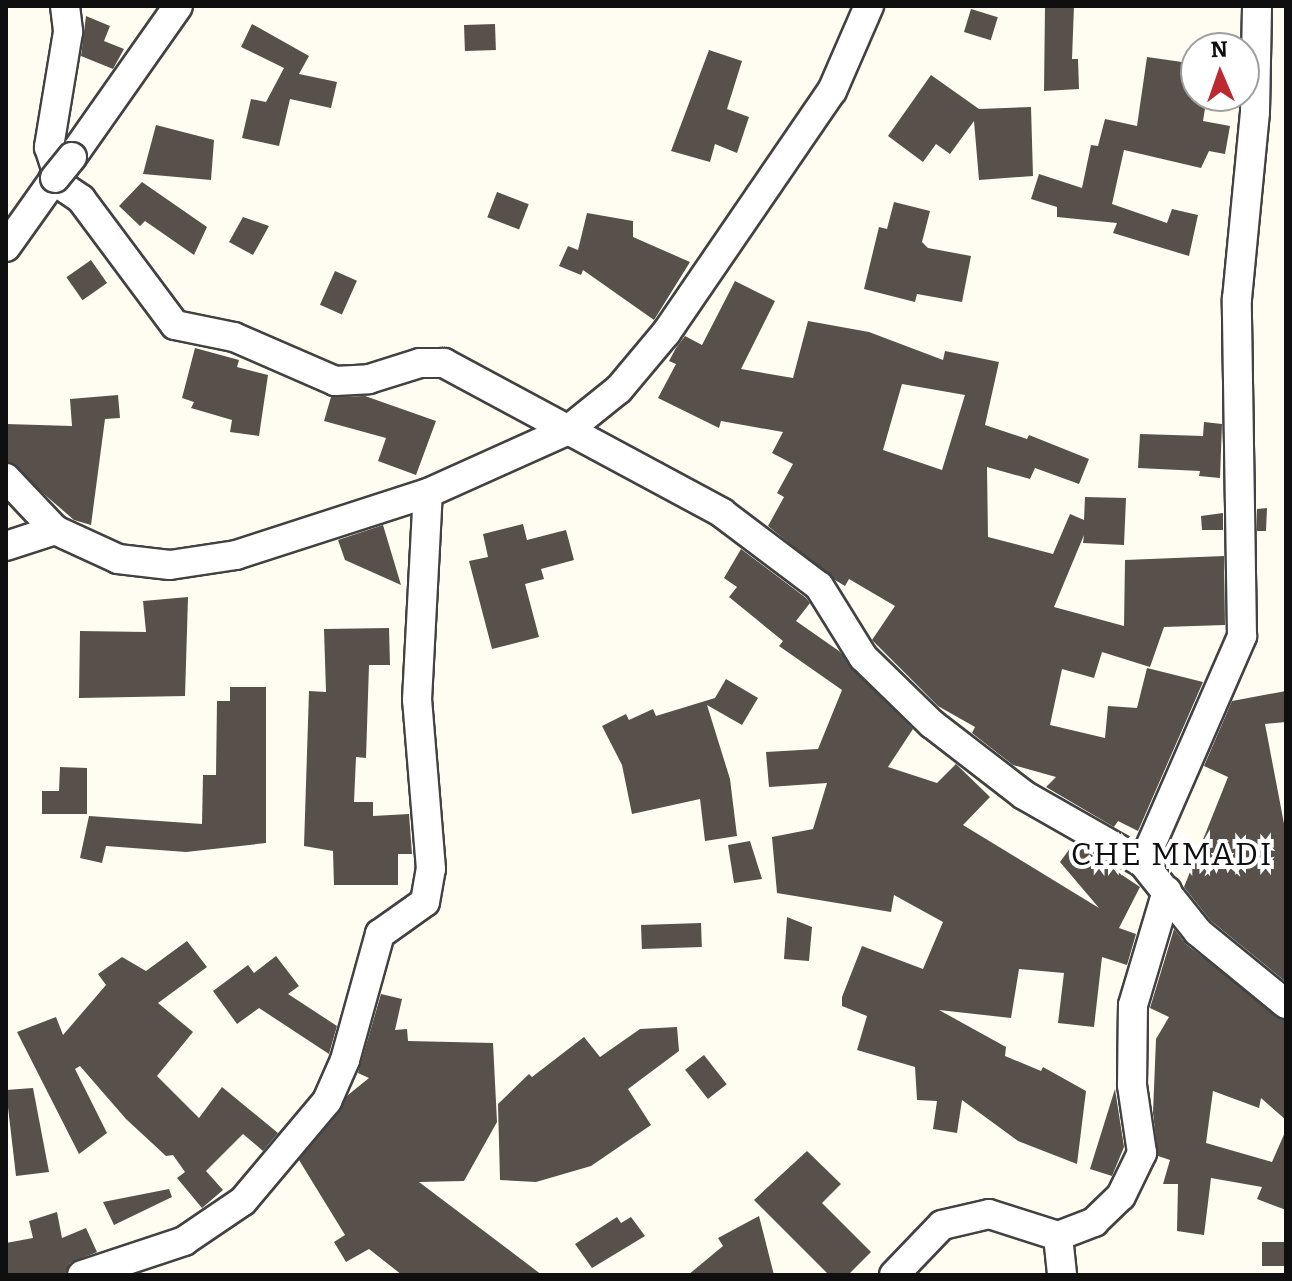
<!DOCTYPE html>
<style>
body{margin:0}
#map{position:relative;width:1292px;height:1281px;overflow:hidden;background:#fffcf1;font-family:Bitter,serif}
div>[style]{position:absolute}
[style*='--x']{left:calc(var(--x)*1px);top:calc(var(--y)*1px);width:calc(var(--w)*1px);rotate:calc(var(--a)*1deg)}
.building>*{inset:0;background:#57504b;transform-origin:0 0}
.roads{filter:drop-shadow(2px 0 #424242) drop-shadow(-2px 0 #424242) drop-shadow(0 2px #424242) drop-shadow(0 -2px #424242)}
.minor>*{height:28px;margin:-14px;padding:0 14px;transform-origin:14px;border-radius:14px;background:#fff}
.bridges{filter:drop-shadow(2px 0 #424242) drop-shadow(-2px 0 #424242) drop-shadow(0 2px #424242) drop-shadow(0 -2px #424242)}
.minor-bridge>*{height:28px;margin:-14px;padding:0 14px;transform-origin:14px;border-radius:14px;background:#fff}
span{translate:-50% -50%;white-space:nowrap;text-align:center;line-height:1.15;-webkit-text-stroke:8px #fff;paint-order:stroke}
.quarter-label{font-size:32px;color:#0f0f0f;letter-spacing:2px}
.frame{position:absolute;inset:0;border:8px solid #0f0f0f;pointer-events:none}
.north{position:absolute;left:1180px;top:32px;width:80px;height:80px;box-sizing:border-box;background:#fff;border:2px solid #9f9f9f;border-radius:50%;rotate:358deg;font-size:22px;font-weight:700;line-height:32px;text-align:center;color:#0f0f0f}
.north::after{content:'';display:block;margin:auto;width:28px;height:36px;background:#bc2930;clip-path:polygon(50% 0,100% 100%,50% 72%,0 100%)}
</style>
<div id="map">
<div class="building">
<i style="clip-path:polygon(1045px 6px,1074px 6px,1072px 59px,1078px 59px,1079px 89px,1044px 91px)"></i>
<i style="left:971px;top:9px;width:28px;height:24px;rotate:17deg"></i>
<i style="clip-path:polygon(86px 16px,110px 26px,104px 41px,124px 49px,113px 69px,81px 56px)"></i>
<i style="clip-path:polygon(252px 24px,309px 56px,299px 74px,337px 82px,331px 108px,290px 99px,279px 146px,242px 138px,251px 99px,266px 102px,284px 68px,241px 47px)"></i>
<i style="left:495px;top:24px;width:26px;height:31px;rotate:88deg"></i>
<i style="clip-path:polygon(709px 50px,742px 61px,727px 109px,749px 117px,737px 153px,715px 144px,710px 162px,671px 151px)"></i>
<i style="clip-path:polygon(1147px 57px,1196px 64px,1196px 96px,1207px 96px,1203px 121px,1230px 126px,1225px 154px,1209px 151px,1201px 168px,1124px 150px,1112px 204px,1167px 223px,1172px 209px,1198px 215px,1189px 256px,1113px 233px,1117px 223px,1057px 217px,1057px 207px,1031px 199px,1039px 174px,1082px 188px,1091px 145px,1098px 146px,1105px 119px,1137px 126px)"></i>
<i style="clip-path:polygon(931px 75px,979px 109px,1031px 107px,1033px 176px,979px 180px,974px 121px,950px 154px,936px 144px,923px 162px,888px 136px)"></i>
<i style="clip-path:polygon(156px 125px,214px 140px,211px 180px,143px 174px)"></i>
<i style="clip-path:polygon(142px 182px,207px 227px,194px 255px,145px 221px,140px 226px,119px 206px)"></i>
<i style="left:497px;top:192px;width:34px;height:27px;rotate:21deg"></i>
<i style="clip-path:polygon(894px 202px,930px 211px,922px 242px,928px 248px,971px 256px,962px 302px,917px 294px,915px 302px,864px 289px,879px 227px,887px 229px)"></i>
<i style="clip-path:polygon(587px 213px,633px 221px,633px 237px,690px 262px,654px 320px,583px 270px,581px 275px,559px 266px,568px 246px,578px 250px)"></i>
<i style="clip-path:polygon(243px 217px,269px 226px,253px 255px,229px 242px)"></i>
<i style="left:91px;top:260px;width:28px;height:30px;rotate:55deg"></i>
<i style="left:335px;top:271px;width:24px;height:37px;rotate:24deg"></i>
<i style="clip-path:polygon(evenodd,735px 281px,775px 301px,741px 369px,793px 378px,808px 321px,869px 332px,943px 360px,945px 351px,999px 362px,985px 425px,1027px 439px,1029px 435px,1089px 459px,1079px 484px,1035px 468px,1030px 479px,987px 467px,988px 537px,1053px 554px,1070px 514px,1084px 520px,1085px 497px,1126px 498px,1124px 545px,1083px 543px,1084px 535px,1054px 607px,1124px 626px,1125px 560px,1224px 556px,1225px 625px,1164px 627px,1150px 667px,1102px 652px,1094px 678px,1062px 669px,1050px 725px,1105px 738px,1108px 706px,1137px 708px,1147px 668px,1203px 682px,1138px 831px,1118px 821px,1114px 827px,1046px 787px,1056px 777px,1013px 765px,972px 733px,975px 727px,938px 706px,872px 640px,895px 606px,849px 579px,845px 586px,835px 580px,768px 526px,784px 497px,777px 493px,793px 464px,772px 453px,783px 432px,721px 421px,719px 428px,658px 398px,676px 364px,669px 361px,676px 348px,685px 336px,702px 345px,735px 281px,902px 384px,965px 395px,942px 470px,883px 450px,902px 384px)"></i>
<i style="clip-path:polygon(195px 348px,239px 360px,237px 367px,268px 375px,259px 436px,230px 432px,232px 420px,191px 408px,194px 402px,182px 398px)"></i>
<i style="clip-path:polygon(118px 395px,120px 418px,105px 419px,91px 525px,74px 520px,6px 461px,6px 424px,72px 426px,70px 399px)"></i>
<i style="clip-path:polygon(365px 396px,436px 421px,416px 475px,378px 461px,386px 438px,324px 421px,331px 397px)"></i>
<i style="clip-path:polygon(1204px 422px,1222px 424px,1220px 478px,1199px 476px,1200px 471px,1138px 468px,1140px 434px,1203px 436px)"></i>
<i style="clip-path:polygon(1267px 508px,1266px 531px,1257px 531px,1257px 509px)"></i>
<i style="clip-path:polygon(1223px 513px,1223px 530px,1202px 530px,1201px 516px)"></i>
<i style="clip-path:polygon(523px 524px,527px 540px,566px 530px,574px 560px,541px 569px,544px 579px,525px 584px,539px 637px,492px 649px,469px 561px,488px 557px,483px 534px)"></i>
<i style="clip-path:polygon(383px 525px,401px 585px,345px 560px,338px 540px)"></i>
<i style="clip-path:polygon(741px 549px,806px 598px,810px 603px,796px 621px,839px 651px,913px 729px,888px 767px,937px 783px,956px 764px,990px 797px,963px 825px,1099px 908px,1060px 862px,1074px 843px,1140px 887px,1119px 928px,1136px 934px,1127px 965px,1102px 957px,1094px 1027px,1058px 1023px,1064px 973px,1019px 969px,1011px 1018px,939px 1010px,1006px 1047px,1005px 1056px,1041px 1071px,1043px 1067px,1086px 1091px,1077px 1164px,1018px 1141px,962px 1100px,957px 1133px,933px 1129px,937px 1101px,917px 1100px,915px 1067px,857px 1050px,867px 1016px,842px 1006px,842px 997px,862px 946px,923px 969px,943px 922px,894px 895px,891px 912px,777px 893px,772px 837px,813px 829px,827px 783px,769px 787px,766px 752px,818px 749px,842px 690px,779px 646px,783px 641px,729px 597px,737px 587px,724px 578px)"></i>
<i style="clip-path:polygon(188px 597px,185px 696px,79px 698px,80px 631px,146px 632px,143px 601px)"></i>
<i style="clip-path:polygon(389px 628px,390px 665px,369px 665px,366px 758px,356px 757px,354px 802px,373px 802px,373px 816px,409px 814px,412px 854px,398px 854px,398px 885px,334px 885px,333px 851px,304px 846px,309px 691px,326px 692px,324px 629px)"></i>
<i style="clip-path:polygon(726px 679px,758px 698px,742px 725px,707px 705px,730px 779px,737px 836px,705px 841px,700px 799px,632px 814px,622px 765px,602px 726px,626px 714px,629px 720px,653px 709px,656px 716px,715px 698px)"></i>
<i style="clip-path:polygon(230px 687px,266px 687px,266px 843px,186px 852px,106px 846px,102px 863px,80px 858px,89px 816px,202px 824px,203px 775px,216px 775px,217px 701px,230px 701px)"></i>
<i style="clip-path:polygon(1286px 691px,1286px 722px,1265px 724px,1286px 834px,1286px 982px,1210px 920px,1184px 887px,1228px 777px,1204px 766px,1232px 701px)"></i>
<i style="clip-path:polygon(60px 767px,87px 768px,87px 814px,42px 814px,42px 791px,59px 791px)"></i>
<i style="clip-path:polygon(750px 841px,762px 879px,734px 883px,728px 845px)"></i>
<i style="clip-path:polygon(787px 917px,812px 927px,809px 961px,784px 959px)"></i>
<i style="left:701px;top:923px;width:24px;height:60px;rotate:88deg"></i>
<i style="clip-path:polygon(1174px 929px,1187px 945px,1286px 1021px,1286px 1120px,1261px 1098px,1259px 1108px,1213px 1091px,1206px 1143px,1272px 1162px,1286px 1130px,1286px 1210px,1257px 1199px,1262px 1187px,1211px 1178px,1204px 1235px,1177px 1231px,1178px 1184px,1163px 1184px,1170px 1160px,1158px 1156px,1153px 1113px,1156px 1039px,1169px 1017px,1150px 1008px)"></i>
<i style="clip-path:polygon(187px 941px,207px 967px,158px 1003px,193px 1032px,157px 1076px,199px 1118px,222px 1087px,278px 1133px,263px 1151px,243px 1134px,206px 1171px,223px 1190px,202px 1208px,177px 1178px,185px 1172px,173px 1155px,166px 1156px,126px 1119px,80px 1066px,75px 1069px,107px 1133px,79px 1154px,17px 1032px,56px 1017px,63px 1035px,106px 985px,98px 974px,122px 957px,146px 971px)"></i>
<i style="clip-path:polygon(276px 956px,299px 986px,288px 994px,337px 1026px,329px 1054px,259px 1008px,237px 1024px,213px 991px,248px 965px,254px 973px)"></i>
<i style="clip-path:polygon(381px 994px,402px 999px,395px 1030px,407px 1029px,408px 1041px,493px 1043px,497px 1122px,464px 1181px,419px 1182px,542px 1275px,402px 1275px,369px 1249px,346px 1262px,334px 1242px,345px 1235px,299px 1160px,348px 1095px,369px 1078px,358px 1073px)"></i>
<i style="clip-path:polygon(677px 1027px,679px 1051px,628px 1089px,651px 1125px,591px 1166px,536px 1182px,500px 1180px,498px 1104px,529px 1074px,532px 1077px,584px 1037px,600px 1057px,640px 1029px)"></i>
<i style="left:704px;top:1055px;width:37px;height:24px;rotate:52deg"></i>
<i style="clip-path:polygon(33px 1088px,49px 1172px,16px 1176px,6px 1090px)"></i>
<i style="clip-path:polygon(1115px 1089px,1124px 1147px,1112px 1176px,1090px 1169px)"></i>
<i style="clip-path:polygon(807px 1151px,841px 1184px,822px 1203px,871px 1252px,848px 1275px,829px 1275px,754px 1200px)"></i>
<i style="clip-path:polygon(169px 1189px,172px 1197px,114px 1225px,103px 1202px)"></i>
<i style="clip-path:polygon(57px 1212px,62px 1238px,86px 1228px,97px 1252px,70px 1263px,65px 1275px,8px 1275px,6px 1243px,33px 1238px,29px 1221px)"></i>
<i style="clip-path:polygon(759px 1216px,774px 1275px,688px 1275px,723px 1246px,718px 1238px)"></i>
<i style="clip-path:polygon(617px 1217px,621px 1223px,631px 1217px,645px 1236px,592px 1268px,575px 1244px)"></i>
<i style="left:1262px;top:1242px;width:24px;height:24px"></i>
</div>
<div class="roads">
<div class="minor">
<i style="--x:65;--y:6;--w:26;--a:83"></i>
<i style="--x:68;--y:32;--w:117;--a:99.4"></i>
<i style="--x:49;--y:147;--w:36;--a:72"></i>
<i style="--x:60;--y:181;--w:7;--a:-172"></i>
<i style="--x:53;--y:180;--w:34;--a:34"></i>
<i style="--x:81;--y:199;--w:157;--a:53.3"></i>
<i style="--x:175;--y:325;--w:60;--a:11.5"></i>
<i style="--x:234;--y:337;--w:110;--a:23.5"></i>
<i style="--x:335;--y:381;--w:34;--a:-3"></i>
<i style="--x:369;--y:379;--w:53;--a:-17.4"></i>
<i style="--x:420;--y:363;--w:24;--a:0"></i>
<i style="--x:444;--y:363;--w:316;--a:28.3"></i>
<i style="--x:722;--y:513;--w:121;--a:37"></i>
<i style="--x:819;--y:586;--w:84;--a:58.2"></i>
<i style="--x:863;--y:657;--w:96;--a:44.2"></i>
<i style="--x:932;--y:724;--w:116;--a:37.7"></i>
<i style="--x:1024;--y:795;--w:137;--a:29.7"></i>
<i style="--x:1143;--y:863;--w:88;--a:51.4"></i>
<i style="--x:1198;--y:932;--w:114;--a:39.3"></i>
<i style="--x:72;--y:157;--w:184;--a:-54.9"></i>
<i style="--x:6;--y:247;--w:85;--a:-54.6"></i>
<i style="--x:6;--y:478;--w:71;--a:46.7"></i>
<i style="--x:55;--y:530;--w:69;--a:24.7"></i>
<i style="--x:118;--y:559;--w:52;--a:6.6"></i>
<i style="--x:170;--y:565;--w:67;--a:-8.6"></i>
<i style="--x:236;--y:555;--w:202;--a:-17.9"></i>
<i style="--x:428;--y:493;--w:154;--a:-24.2"></i>
<i style="--x:568;--y:430;--w:65;--a:-38.8"></i>
<i style="--x:619;--y:389;--w:73;--a:-50"></i>
<i style="--x:666;--y:333;--w:293;--a:-55.6"></i>
<i style="--x:832;--y:91;--w:93;--a:-66.5"></i>
<i style="--x:6;--y:546;--w:52;--a:-18.1"></i>
<i style="--x:1143;--y:863;--w:248;--a:-66.4"></i>
<i style="--x:1242;--y:636;--w:337;--a:-90.9"></i>
<i style="--x:1237;--y:299;--w:188;--a:-84.5"></i>
<i style="--x:1255;--y:112;--w:106;--a:-88.9"></i>
<i style="--x:1058;--y:1236;--w:39;--a:84"></i>
<i style="--x:82;--y:1275;--w:108;--a:-18.4"></i>
<i style="--x:184;--y:1241;--w:71;--a:-34.1"></i>
<i style="--x:243;--y:1201;--w:131;--a:-50"></i>
<i style="--x:327;--y:1101;--w:45;--a:-66.3"></i>
<i style="--x:345;--y:1060;--w:131;--a:-74.5"></i>
<i style="--x:380;--y:934;--w:55;--a:-35.4"></i>
<i style="--x:425;--y:902;--w:34;--a:-80"></i>
<i style="--x:431;--y:869;--w:170;--a:-94.7"></i>
<i style="--x:417;--y:700;--w:207;--a:-87"></i>
<i style="--x:894;--y:1275;--w:69;--a:-46.2"></i>
<i style="--x:942;--y:1225;--w:48;--a:-13.2"></i>
<i style="--x:989;--y:1214;--w:72;--a:17.7"></i>
<i style="--x:1058;--y:1236;--w:39;--a:-21"></i>
<i style="--x:1094;--y:1222;--w:37;--a:-44"></i>
<i style="--x:1121;--y:1196;--w:48;--a:-64"></i>
<i style="--x:1142;--y:1153;--w:69;--a:-98.4"></i>
<i style="--x:1132;--y:1085;--w:80;--a:-89.3"></i>
<i style="--x:1133;--y:1005;--w:119;--a:-73.4"></i>
</div>
</div>
<div class="bridges">
<div class="minor-bridge">
<i style="--x:55;--y:178;--w:27;--a:-51"></i>
</div>
</div>
<div class="quarter-label">
<span style="left:1172px;top:854px">CHE MMADI</span>
</div>
<div class="frame"></div>
<div class="north">N</div>
</div>
